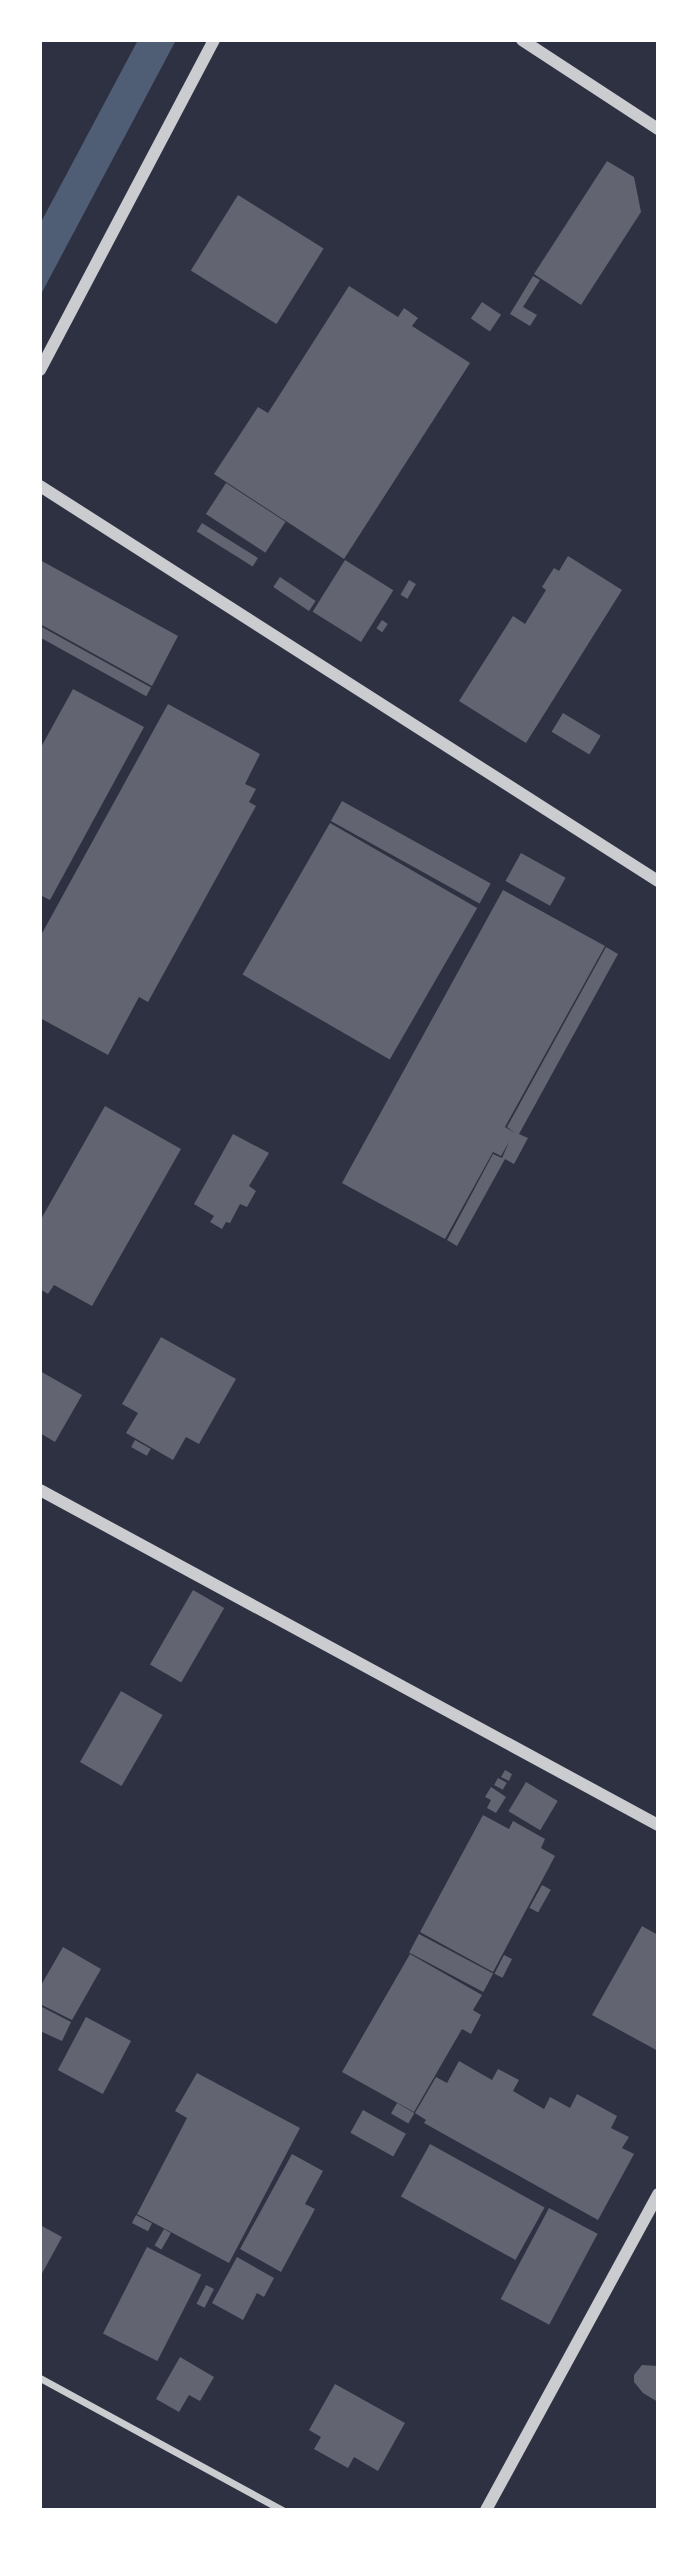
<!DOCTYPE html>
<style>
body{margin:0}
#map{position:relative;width:698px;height:2550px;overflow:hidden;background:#2d3142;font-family:Montserrat,sans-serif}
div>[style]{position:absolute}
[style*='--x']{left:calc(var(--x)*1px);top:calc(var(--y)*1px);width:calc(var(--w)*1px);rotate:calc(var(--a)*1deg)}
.water>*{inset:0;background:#4f5d75}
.building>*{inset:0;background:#626471;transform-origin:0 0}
.minor>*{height:7px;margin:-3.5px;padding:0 3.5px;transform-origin:3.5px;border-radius:3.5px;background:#caccd0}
.tertiary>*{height:12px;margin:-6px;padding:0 6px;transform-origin:6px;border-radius:6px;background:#caccd0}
span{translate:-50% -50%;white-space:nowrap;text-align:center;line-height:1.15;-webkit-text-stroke:5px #fff;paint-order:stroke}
.frame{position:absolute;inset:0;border:42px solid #fff;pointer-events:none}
</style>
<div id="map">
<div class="water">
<i style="clip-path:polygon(138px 40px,176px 40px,40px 296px,40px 224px)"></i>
</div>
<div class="building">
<i style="clip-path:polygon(607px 161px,634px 177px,641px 212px,581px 305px,534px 274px)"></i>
<i style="left:238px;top:195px;width:101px;height:89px;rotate:32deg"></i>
<i style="clip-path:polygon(533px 276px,540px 280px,523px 307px,537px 315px,530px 326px,510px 314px)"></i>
<i style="clip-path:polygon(349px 286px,398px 317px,404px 308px,418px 318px,412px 326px,470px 363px,344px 559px,214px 474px,258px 407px,268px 413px)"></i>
<i style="left:482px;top:302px;width:23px;height:20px;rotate:34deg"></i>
<i style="left:226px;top:483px;width:71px;height:37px;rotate:33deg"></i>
<i style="left:202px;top:523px;width:66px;height:10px;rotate:32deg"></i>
<i style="clip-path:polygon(568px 556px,622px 590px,526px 743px,459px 701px,513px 616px,525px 624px,546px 590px,542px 587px,554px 568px,559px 571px)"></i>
<i style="clip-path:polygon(40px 560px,178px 636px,152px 686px,40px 624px)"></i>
<i style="left:345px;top:560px;width:57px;height:61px;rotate:32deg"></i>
<i style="left:280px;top:577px;width:43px;height:12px;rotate:34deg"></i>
<i style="left:409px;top:580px;width:8px;height:17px;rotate:30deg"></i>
<i style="left:382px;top:620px;width:7px;height:10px;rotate:34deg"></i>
<i style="left:40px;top:626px;width:127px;height:10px;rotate:29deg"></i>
<i style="clip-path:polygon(73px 689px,144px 727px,50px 900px,40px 895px,40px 749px)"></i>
<i style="clip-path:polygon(168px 704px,260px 754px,245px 784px,256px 789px,249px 802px,256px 806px,148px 1002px,139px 997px,108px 1055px,40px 1018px,40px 937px)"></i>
<i style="left:563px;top:713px;width:44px;height:22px;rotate:31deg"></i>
<i style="left:342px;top:801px;width:170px;height:23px;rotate:29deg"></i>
<i style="left:330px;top:823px;width:170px;height:175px;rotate:30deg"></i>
<i style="left:521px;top:853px;width:51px;height:32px;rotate:29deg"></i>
<i style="clip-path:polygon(503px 890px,605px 946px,505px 1127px,515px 1133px,507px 1127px,606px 947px,618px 954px,519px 1134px,528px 1138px,514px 1164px,505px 1159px,457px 1246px,447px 1240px,493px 1154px,502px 1158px,509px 1142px,501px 1156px,493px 1152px,445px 1239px,342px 1183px)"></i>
<i style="clip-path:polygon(105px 1106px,181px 1149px,92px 1306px,54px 1285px,48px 1294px,40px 1289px,40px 1221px)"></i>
<i style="clip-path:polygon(233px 1134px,269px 1153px,249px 1186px,256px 1191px,247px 1207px,240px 1204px,230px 1223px,226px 1222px,222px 1229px,210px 1222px,214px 1216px,194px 1204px)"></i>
<i style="clip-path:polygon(161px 1337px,236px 1379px,199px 1444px,186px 1437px,173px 1460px,126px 1433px,138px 1413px,122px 1404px)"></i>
<i style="clip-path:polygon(40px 1371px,82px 1395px,55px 1442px,40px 1433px)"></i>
<i style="left:135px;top:1440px;width:18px;height:8px;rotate:29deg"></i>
<i style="left:193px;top:1590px;width:36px;height:86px;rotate:30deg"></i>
<i style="left:121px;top:1691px;width:48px;height:82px;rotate:30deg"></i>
<i style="clip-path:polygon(505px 1770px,512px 1774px,509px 1781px,501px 1777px)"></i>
<i style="left:498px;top:1778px;width:10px;height:8px;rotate:29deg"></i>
<i style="left:526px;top:1782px;width:37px;height:34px;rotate:31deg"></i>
<i style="clip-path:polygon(491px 1787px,506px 1797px,496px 1813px,487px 1808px,491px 1800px,485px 1797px)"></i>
<i style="clip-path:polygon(483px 1815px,509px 1829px,513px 1821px,545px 1839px,541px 1848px,555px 1856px,493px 1972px,420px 1932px)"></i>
<i style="left:542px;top:1885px;width:10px;height:26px;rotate:29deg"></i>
<i style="clip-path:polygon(642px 1926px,658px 1935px,658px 2051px,592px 2015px)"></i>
<i style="left:419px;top:1934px;width:84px;height:21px;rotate:28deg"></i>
<i style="clip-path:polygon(63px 1947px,101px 1969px,72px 2020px,40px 2004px,40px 1987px)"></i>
<i style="clip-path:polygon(410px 1954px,482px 1995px,473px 2010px,481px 2015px,471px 2034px,462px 2029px,414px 2112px,342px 2072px)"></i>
<i style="left:504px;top:1955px;width:9px;height:21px;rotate:27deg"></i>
<i style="clip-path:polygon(42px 2007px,71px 2022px,62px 2041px,40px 2031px)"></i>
<i style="left:86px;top:2017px;width:51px;height:60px;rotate:28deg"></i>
<i style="clip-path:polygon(459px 2061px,492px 2080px,498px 2069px,519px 2080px,513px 2091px,544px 2109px,550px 2097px,570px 2108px,577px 2094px,617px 2116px,611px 2128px,629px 2137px,622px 2148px,634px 2154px,598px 2220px,424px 2123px,426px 2120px,415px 2113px,436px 2077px,447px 2083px)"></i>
<i style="clip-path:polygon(197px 2073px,300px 2128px,229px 2263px,137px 2214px,187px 2118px,175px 2111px)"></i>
<i style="left:397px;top:2103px;width:20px;height:12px;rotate:30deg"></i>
<i style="left:363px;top:2110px;width:49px;height:26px;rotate:29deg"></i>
<i style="left:430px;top:2144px;width:131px;height:60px;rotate:29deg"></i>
<i style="clip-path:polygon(292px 2154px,323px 2171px,305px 2204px,315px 2209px,281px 2272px,240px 2249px)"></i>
<i style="left:549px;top:2208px;width:55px;height:103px;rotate:28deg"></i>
<i style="left:136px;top:2215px;width:18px;height:9px;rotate:27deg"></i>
<i style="clip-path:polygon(40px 2225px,62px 2237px,40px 2277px)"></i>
<i style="left:164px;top:2229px;width:8px;height:19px;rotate:30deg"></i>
<i style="left:147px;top:2247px;width:61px;height:97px;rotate:27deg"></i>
<i style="clip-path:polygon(237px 2257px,274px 2278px,264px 2297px,257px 2293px,243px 2320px,212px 2303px)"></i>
<i style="left:206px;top:2285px;width:9px;height:21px;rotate:27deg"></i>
<i style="clip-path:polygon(180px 2357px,214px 2377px,200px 2401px,189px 2395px,179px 2412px,156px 2399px)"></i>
<i style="clip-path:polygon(642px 2365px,658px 2366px,658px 2402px,643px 2393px,634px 2382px,634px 2375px)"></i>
<i style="clip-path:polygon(335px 2384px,405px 2423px,378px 2471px,354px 2457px,348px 2468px,314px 2449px,321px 2437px,309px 2430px)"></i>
</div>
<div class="minor">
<i style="--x:40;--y:2378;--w:276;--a:28.6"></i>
</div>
<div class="tertiary">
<i style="--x:522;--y:40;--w:163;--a:33.2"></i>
<i style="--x:40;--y:370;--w:373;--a:-62.2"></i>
<i style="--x:40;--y:486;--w:733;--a:32.59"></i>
<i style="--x:40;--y:1490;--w:703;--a:28.46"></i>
<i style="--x:486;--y:2510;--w:360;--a:-61.4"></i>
</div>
<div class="frame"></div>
</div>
